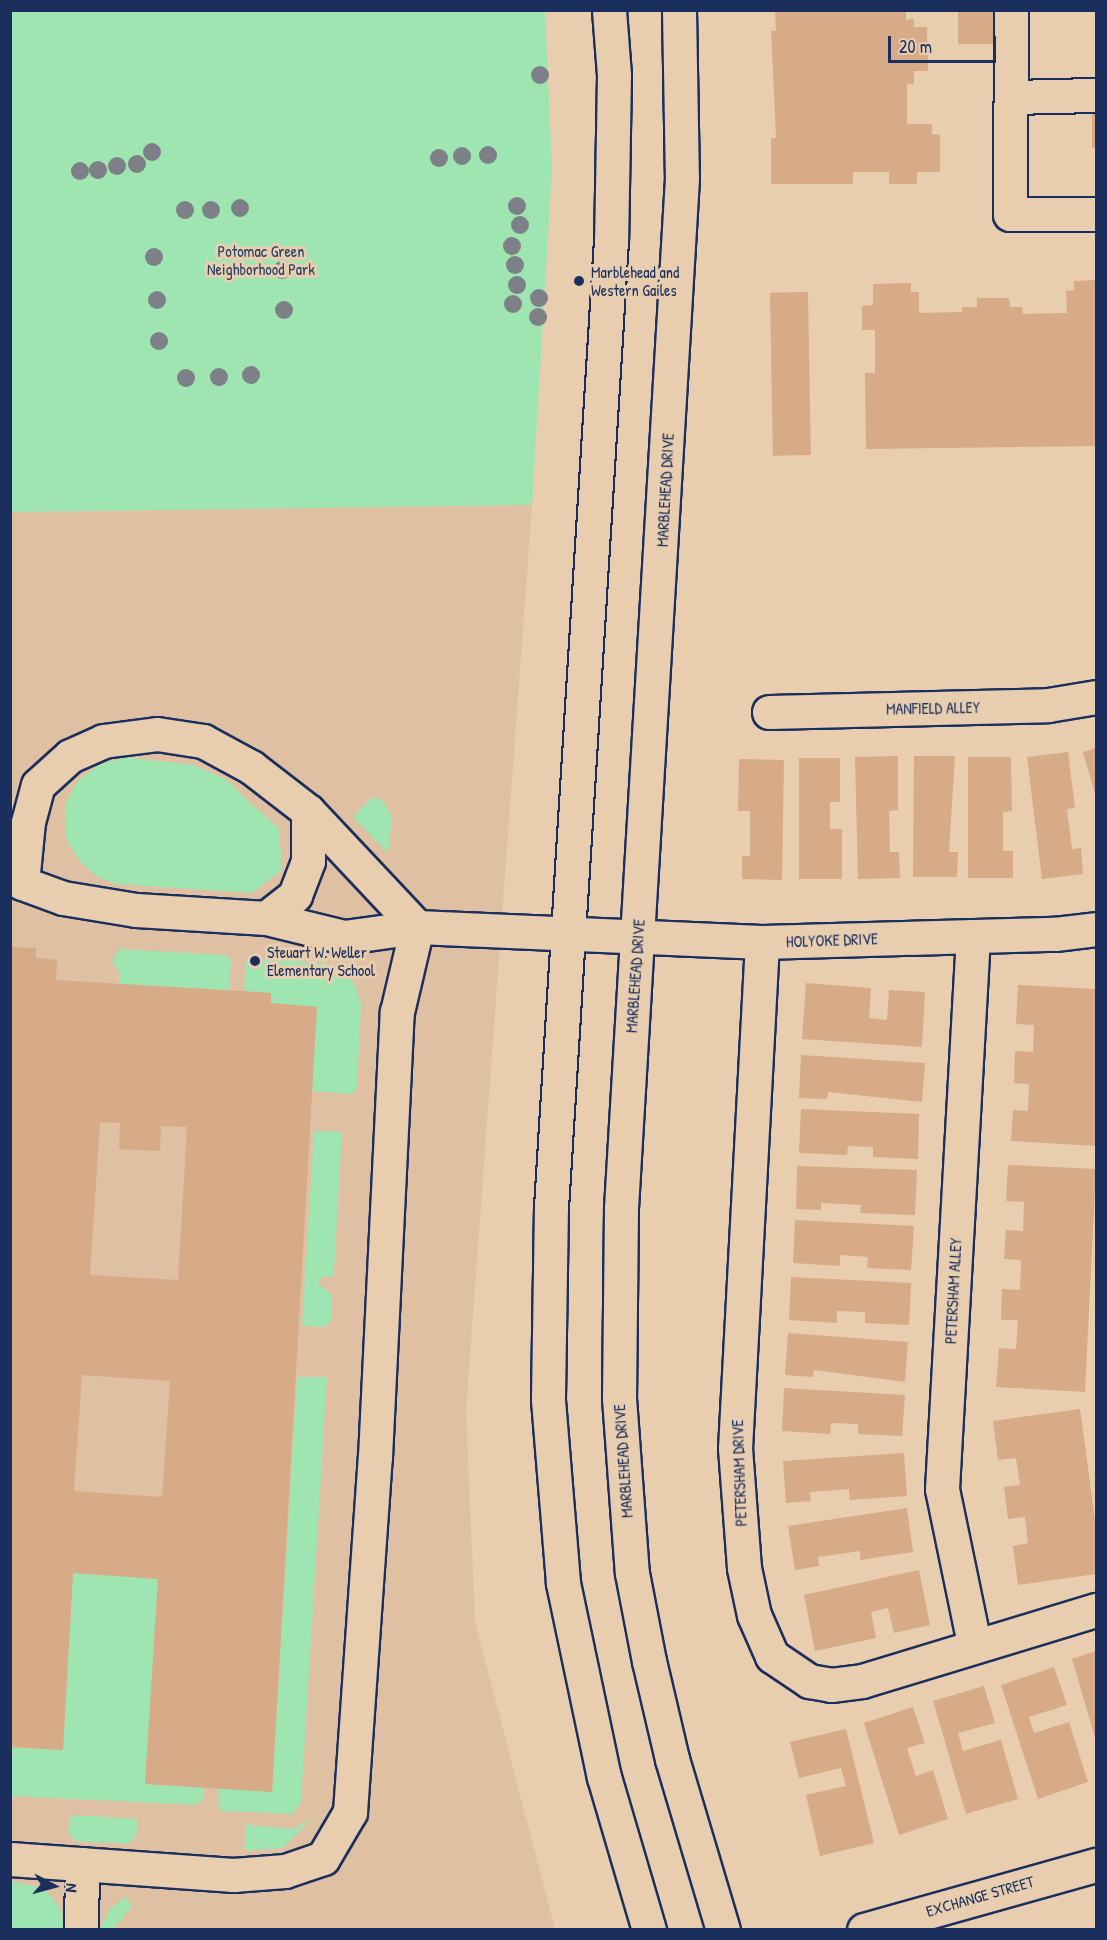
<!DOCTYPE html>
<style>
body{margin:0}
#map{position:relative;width:1107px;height:1940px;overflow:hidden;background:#e8ceaf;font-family:"Patrick Hand",sans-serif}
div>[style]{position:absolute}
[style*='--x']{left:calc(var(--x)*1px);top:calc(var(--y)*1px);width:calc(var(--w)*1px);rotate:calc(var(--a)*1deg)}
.built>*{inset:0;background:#dfc0a2}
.green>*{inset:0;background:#9fe5b2}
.building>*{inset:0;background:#d7aa88;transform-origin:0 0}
.roads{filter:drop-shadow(2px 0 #1b2f5e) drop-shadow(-2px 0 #1b2f5e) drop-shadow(0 2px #1b2f5e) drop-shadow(0 -2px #1b2f5e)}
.minor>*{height:33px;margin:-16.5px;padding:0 16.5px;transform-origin:16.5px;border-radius:16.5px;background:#e8ceaf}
.trees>*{width:18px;height:18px;margin:-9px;border-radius:50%;background:#7e8087}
.dots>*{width:16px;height:16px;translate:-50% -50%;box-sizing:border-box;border:3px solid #e8ceaf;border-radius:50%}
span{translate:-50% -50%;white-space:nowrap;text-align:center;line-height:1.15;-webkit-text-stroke:6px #e8ceaf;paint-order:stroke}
.park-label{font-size:16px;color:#284166}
.poi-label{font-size:16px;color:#1b2f5e}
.left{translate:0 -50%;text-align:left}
.street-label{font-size:16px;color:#1b2f5e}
.frame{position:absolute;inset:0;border:12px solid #1b2f5e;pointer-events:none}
.north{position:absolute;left:24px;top:1856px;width:60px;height:60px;-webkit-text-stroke:4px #e8ceaf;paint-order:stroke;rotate:96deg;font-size:16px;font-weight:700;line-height:24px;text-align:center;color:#1b2f5e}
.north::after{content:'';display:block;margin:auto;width:21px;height:27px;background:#1b2f5e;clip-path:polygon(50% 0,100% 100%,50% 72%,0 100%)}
.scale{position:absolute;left:888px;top:36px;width:108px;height:27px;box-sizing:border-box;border:3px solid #1b2f5e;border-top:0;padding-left:8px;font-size:18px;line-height:21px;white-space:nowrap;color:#1b2f5e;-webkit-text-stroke:4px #e8ceaf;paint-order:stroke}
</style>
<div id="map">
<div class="built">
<i style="clip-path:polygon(532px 505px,466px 1411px,475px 1622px,555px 1929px,11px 1929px,10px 512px)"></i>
</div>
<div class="green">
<i style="clip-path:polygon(10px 11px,545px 11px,552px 169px,532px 505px,11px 512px)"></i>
<i style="clip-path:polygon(124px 757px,194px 765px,225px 779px,279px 829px,282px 870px,252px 893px,115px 884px,96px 876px,79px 861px,66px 838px,65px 804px,77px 782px,99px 765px)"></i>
<i style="clip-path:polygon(372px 797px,382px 800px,392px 816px,388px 853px,353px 817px)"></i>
<i style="clip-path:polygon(119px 949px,226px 955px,231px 960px,229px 990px,119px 984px,119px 971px,112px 962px)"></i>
<i style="clip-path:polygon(252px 957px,330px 964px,354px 983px,361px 1004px,357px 1088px,352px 1094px,310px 1091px,317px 1007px,271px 1003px,271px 993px,244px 991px,246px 960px)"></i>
<i style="clip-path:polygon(314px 1131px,342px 1132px,334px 1271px,333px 1277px,324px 1276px,318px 1283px,331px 1294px,331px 1320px,326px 1327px,302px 1326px)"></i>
<i style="clip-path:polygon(297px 1377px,327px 1377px,301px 1803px,292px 1814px,219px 1811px,218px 1788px,272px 1791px)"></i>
<i style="clip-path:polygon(73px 1573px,158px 1579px,145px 1784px,204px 1788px,203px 1800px,195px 1805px,11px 1796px,10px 1747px,63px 1750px)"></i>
<i style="clip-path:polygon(71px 1815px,138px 1819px,136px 1836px,128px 1844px,75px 1841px,68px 1832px)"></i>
<i style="clip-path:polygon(313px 1818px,282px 1848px,245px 1851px,245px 1825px,293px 1829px)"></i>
<i style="clip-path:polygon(10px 1881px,44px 1888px,60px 1908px,65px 1929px,11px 1929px)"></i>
<i style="clip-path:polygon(126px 1896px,132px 1906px,113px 1929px,100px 1929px,109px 1910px)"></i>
</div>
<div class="building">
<i style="clip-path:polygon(775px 10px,906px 10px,906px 20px,914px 19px,914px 27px,927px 27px,928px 71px,914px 71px,914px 84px,907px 84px,907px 124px,932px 124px,932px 134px,940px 135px,940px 172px,917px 172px,917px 184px,889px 184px,889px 172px,853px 172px,853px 184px,771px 184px,771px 138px,776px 138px,771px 31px,776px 31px)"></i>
<i style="left:958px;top:10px;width:38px;height:34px"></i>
<i style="left:1092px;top:110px;width:4px;height:38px"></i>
<i style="clip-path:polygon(1096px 280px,1096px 446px,866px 449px,865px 373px,875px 373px,875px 330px,862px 330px,862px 306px,873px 305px,873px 284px,911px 283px,911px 292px,919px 292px,919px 313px,962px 312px,962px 307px,977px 307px,977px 298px,1009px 298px,1010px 307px,1022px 307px,1023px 314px,1067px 313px,1066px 291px,1074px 290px,1074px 281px)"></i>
<i style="left:808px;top:292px;width:163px;height:38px;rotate:89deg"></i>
<i style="clip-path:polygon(1096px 748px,1096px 797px,1083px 752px)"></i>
<i style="clip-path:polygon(1068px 752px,1075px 808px,1067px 809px,1072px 849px,1081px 848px,1083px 874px,1042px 879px,1027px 757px)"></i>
<i style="clip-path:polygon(898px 756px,898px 810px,889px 811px,890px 852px,899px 852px,900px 878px,858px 879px,855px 757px)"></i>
<i style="clip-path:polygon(914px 756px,955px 756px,949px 852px,958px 852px,957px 877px,913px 877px)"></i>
<i style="clip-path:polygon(968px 757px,1011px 757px,1012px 811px,1003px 812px,1003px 851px,1013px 851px,1013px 878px,968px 878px)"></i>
<i style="clip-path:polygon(799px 758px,840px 758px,840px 802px,830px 802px,830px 829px,842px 829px,842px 879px,799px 879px)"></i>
<i style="clip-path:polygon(739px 759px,784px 760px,782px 880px,742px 879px,742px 856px,750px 856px,750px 811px,738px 811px)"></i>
<i style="clip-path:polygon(evenodd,10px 947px,36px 948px,36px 958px,57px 960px,56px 980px,271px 993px,271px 1003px,317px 1007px,272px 1792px,145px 1784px,158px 1579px,73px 1573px,63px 1750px,10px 1747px,10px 947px,100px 1122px,120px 1123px,119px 1149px,160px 1151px,161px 1126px,187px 1127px,178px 1280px,90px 1275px,100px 1122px,10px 947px,82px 1375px,170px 1381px,162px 1497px,74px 1491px,82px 1375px)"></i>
<i style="clip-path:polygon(806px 983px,871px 988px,869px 1018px,887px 1020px,889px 990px,925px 992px,922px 1047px,802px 1039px)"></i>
<i style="clip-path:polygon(1018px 985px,1096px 989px,1096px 1146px,1011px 1141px,1013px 1110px,1028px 1111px,1029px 1084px,1014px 1083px,1015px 1051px,1033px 1052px,1034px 1025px,1016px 1024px)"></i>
<i style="clip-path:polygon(801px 1055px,925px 1063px,922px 1102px,828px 1092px,827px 1099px,799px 1098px)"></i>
<i style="clip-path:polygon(801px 1109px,919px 1114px,918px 1159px,873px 1157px,873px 1147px,848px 1146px,847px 1155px,799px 1153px)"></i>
<i style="clip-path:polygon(1008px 1165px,1096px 1169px,1085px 1392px,996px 1387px,999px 1348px,1016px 1349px,1018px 1320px,1001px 1320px,1002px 1289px,1020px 1290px,1021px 1260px,1004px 1259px,1006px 1230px,1023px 1231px,1024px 1202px,1006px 1201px)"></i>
<i style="clip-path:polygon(797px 1166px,917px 1170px,915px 1215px,860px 1213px,861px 1205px,821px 1203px,821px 1210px,796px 1209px)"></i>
<i style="clip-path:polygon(795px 1220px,914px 1226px,911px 1270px,867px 1268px,868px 1257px,840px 1255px,840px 1266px,793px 1263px)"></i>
<i style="clip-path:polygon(791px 1277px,911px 1283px,909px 1325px,865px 1323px,865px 1312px,837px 1311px,837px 1323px,789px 1320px)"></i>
<i style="clip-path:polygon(788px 1333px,908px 1342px,905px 1382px,814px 1370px,813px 1377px,785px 1375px)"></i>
<i style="clip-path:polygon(784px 1388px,905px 1395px,902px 1436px,858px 1434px,858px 1424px,831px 1423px,830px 1434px,782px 1431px)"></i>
<i style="clip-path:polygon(1080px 1409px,1096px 1527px,1096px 1574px,1018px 1585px,1013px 1546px,1028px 1543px,1025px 1517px,1008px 1519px,1004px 1487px,1020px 1485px,1016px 1458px,998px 1460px,993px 1421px)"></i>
<i style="clip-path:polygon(904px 1453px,907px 1496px,850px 1500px,849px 1489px,810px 1492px,811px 1501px,786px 1503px,783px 1461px)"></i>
<i style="clip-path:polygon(907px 1508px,913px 1552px,860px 1560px,860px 1551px,818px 1557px,819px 1566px,795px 1570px,788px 1526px)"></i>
<i style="clip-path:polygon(919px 1570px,930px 1625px,894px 1633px,888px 1608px,871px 1612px,876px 1638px,815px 1651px,804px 1595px)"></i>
<i style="clip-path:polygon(1096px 1651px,1095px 1690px,1096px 1741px,1072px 1659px)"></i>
<i style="clip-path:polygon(1054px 1667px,1067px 1705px,1029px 1717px,1034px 1733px,1069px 1722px,1088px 1782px,1038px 1799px,1001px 1685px)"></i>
<i style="clip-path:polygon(984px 1686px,995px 1723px,958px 1733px,963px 1751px,1001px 1740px,1018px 1799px,966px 1814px,933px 1701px)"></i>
<i style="clip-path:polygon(913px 1707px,925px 1743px,907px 1748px,916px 1776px,933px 1770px,948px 1819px,899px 1835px,864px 1723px)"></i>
<i style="clip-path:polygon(846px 1729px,874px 1843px,820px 1856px,806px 1795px,846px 1786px,841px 1768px,799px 1778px,790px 1742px)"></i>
</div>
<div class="roads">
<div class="minor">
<i style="--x:609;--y:10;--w:65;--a:85.6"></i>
<i style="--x:614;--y:75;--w:165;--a:91"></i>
<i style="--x:611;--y:240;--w:968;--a:93.55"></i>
<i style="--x:551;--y:1206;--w:194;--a:90.9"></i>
<i style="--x:548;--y:1400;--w:184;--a:85.3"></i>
<i style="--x:563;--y:1583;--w:198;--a:78.1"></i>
<i style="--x:604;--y:1777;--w:159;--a:73.6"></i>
<i style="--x:679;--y:10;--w:168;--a:89"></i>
<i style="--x:682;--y:178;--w:1033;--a:93.39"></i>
<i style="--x:621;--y:1209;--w:189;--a:90.6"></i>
<i style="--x:619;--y:1398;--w:175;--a:85.8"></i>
<i style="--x:632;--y:1573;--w:90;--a:79.1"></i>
<i style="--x:649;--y:1661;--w:101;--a:76.8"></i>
<i style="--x:672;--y:1759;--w:178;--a:73.4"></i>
<i style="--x:1011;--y:10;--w:204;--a:90.3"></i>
<i style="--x:1010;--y:214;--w:86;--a:0"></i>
<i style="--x:1012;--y:97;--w:84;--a:-1.4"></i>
<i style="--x:769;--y:712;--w:279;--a:-1.4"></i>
<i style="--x:1048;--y:705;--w:49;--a:-9.5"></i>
<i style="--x:157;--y:734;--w:47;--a:8.7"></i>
<i style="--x:203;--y:741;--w:55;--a:28.4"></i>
<i style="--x:251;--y:767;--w:72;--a:37.7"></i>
<i style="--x:308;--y:811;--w:159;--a:46.8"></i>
<i style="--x:417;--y:927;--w:74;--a:172.2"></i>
<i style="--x:344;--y:937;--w:80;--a:-166.3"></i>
<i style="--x:266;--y:918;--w:130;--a:-176.5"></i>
<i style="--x:136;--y:910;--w:74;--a:-170.7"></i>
<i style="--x:63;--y:898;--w:44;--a:-159.9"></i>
<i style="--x:22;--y:883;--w:61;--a:-84.4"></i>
<i style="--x:28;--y:822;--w:38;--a:-75"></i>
<i style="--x:38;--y:785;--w:43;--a:-42.2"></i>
<i style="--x:70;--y:756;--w:36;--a:-24"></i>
<i style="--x:103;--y:741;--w:54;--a:-7.4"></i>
<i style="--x:266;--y:918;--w:37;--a:-38"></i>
<i style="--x:295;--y:895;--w:36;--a:-69"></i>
<i style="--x:308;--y:861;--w:50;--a:-90"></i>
<i style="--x:973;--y:936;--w:554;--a:93.21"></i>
<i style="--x:942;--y:1489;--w:158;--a:78.3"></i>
<i style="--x:762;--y:942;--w:507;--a:93.05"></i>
<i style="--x:735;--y:1448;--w:120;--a:85.7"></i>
<i style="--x:744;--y:1568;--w:48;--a:78"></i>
<i style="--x:754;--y:1615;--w:45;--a:66.3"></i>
<i style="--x:772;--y:1656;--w:45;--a:34"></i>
<i style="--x:809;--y:1681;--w:22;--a:10"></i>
<i style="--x:831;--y:1685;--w:31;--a:-7"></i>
<i style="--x:862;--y:1681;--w:245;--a:-16.9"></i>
<i style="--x:10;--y:1859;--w:224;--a:4.1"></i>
<i style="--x:233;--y:1875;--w:52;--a:-4.4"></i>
<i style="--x:285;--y:1871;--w:40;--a:-18.9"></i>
<i style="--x:323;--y:1858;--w:53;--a:-59.6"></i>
<i style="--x:350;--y:1812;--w:356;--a:-86"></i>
<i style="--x:375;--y:1457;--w:446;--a:-87.2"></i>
<i style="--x:397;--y:1012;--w:87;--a:-76.8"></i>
<i style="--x:417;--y:927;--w:345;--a:2.5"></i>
<i style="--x:762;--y:942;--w:293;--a:-1.6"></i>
<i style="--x:1055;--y:934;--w:41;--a:-7"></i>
<i style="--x:81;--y:1930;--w:66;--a:-89.1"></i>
<i style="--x:864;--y:1930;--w:241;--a:-15.7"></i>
</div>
</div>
<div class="trees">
<i style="left:540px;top:75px"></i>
<i style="left:152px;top:152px"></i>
<i style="left:488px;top:155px"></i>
<i style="left:462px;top:156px"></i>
<i style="left:439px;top:158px"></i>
<i style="left:137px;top:164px"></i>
<i style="left:117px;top:166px"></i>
<i style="left:98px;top:170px"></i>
<i style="left:80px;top:171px"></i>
<i style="left:517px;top:206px"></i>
<i style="left:240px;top:208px"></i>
<i style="left:185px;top:210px"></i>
<i style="left:211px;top:210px"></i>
<i style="left:520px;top:225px"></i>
<i style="left:512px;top:246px"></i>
<i style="left:154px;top:257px"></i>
<i style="left:515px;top:265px"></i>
<i style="left:282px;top:270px"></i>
<i style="left:517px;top:285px"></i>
<i style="left:539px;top:298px"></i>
<i style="left:157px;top:300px"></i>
<i style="left:513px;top:304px"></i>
<i style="left:284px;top:310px"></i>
<i style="left:538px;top:317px"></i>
<i style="left:159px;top:341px"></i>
<i style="left:251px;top:375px"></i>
<i style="left:219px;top:377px"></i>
<i style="left:186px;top:378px"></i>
</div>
<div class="dots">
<i style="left:579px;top:281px;background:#1b2f5e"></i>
<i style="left:255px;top:961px;background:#1b2f5e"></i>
</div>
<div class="park-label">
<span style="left:261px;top:260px">Potomac Green<br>Neighborhood Park</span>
</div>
<div class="poi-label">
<span class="left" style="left:591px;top:281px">Marblehead and<br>Western Gailes</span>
<span class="left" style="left:267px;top:961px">Steuart W. Weller<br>Elementary School</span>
</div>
<div class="street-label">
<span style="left:665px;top:490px;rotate:-87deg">MARBLEHEAD DRIVE</span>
<span style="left:933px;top:708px;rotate:-1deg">MANFIELD ALLEY</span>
<span style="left:832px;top:940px;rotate:-2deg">HOLYOKE DRIVE</span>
<span style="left:635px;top:976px;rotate:-86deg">MARBLEHEAD DRIVE</span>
<span style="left:953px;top:1291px;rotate:-87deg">PETERSHAM ALLEY</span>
<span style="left:623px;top:1461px;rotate:-94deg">MARBLEHEAD DRIVE</span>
<span style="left:739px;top:1473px;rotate:-92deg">PETERSHAM DRIVE</span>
<span style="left:980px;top:1896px;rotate:-16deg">EXCHANGE STREET</span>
</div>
<div class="frame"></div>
<div class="north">N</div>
<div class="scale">20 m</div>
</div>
